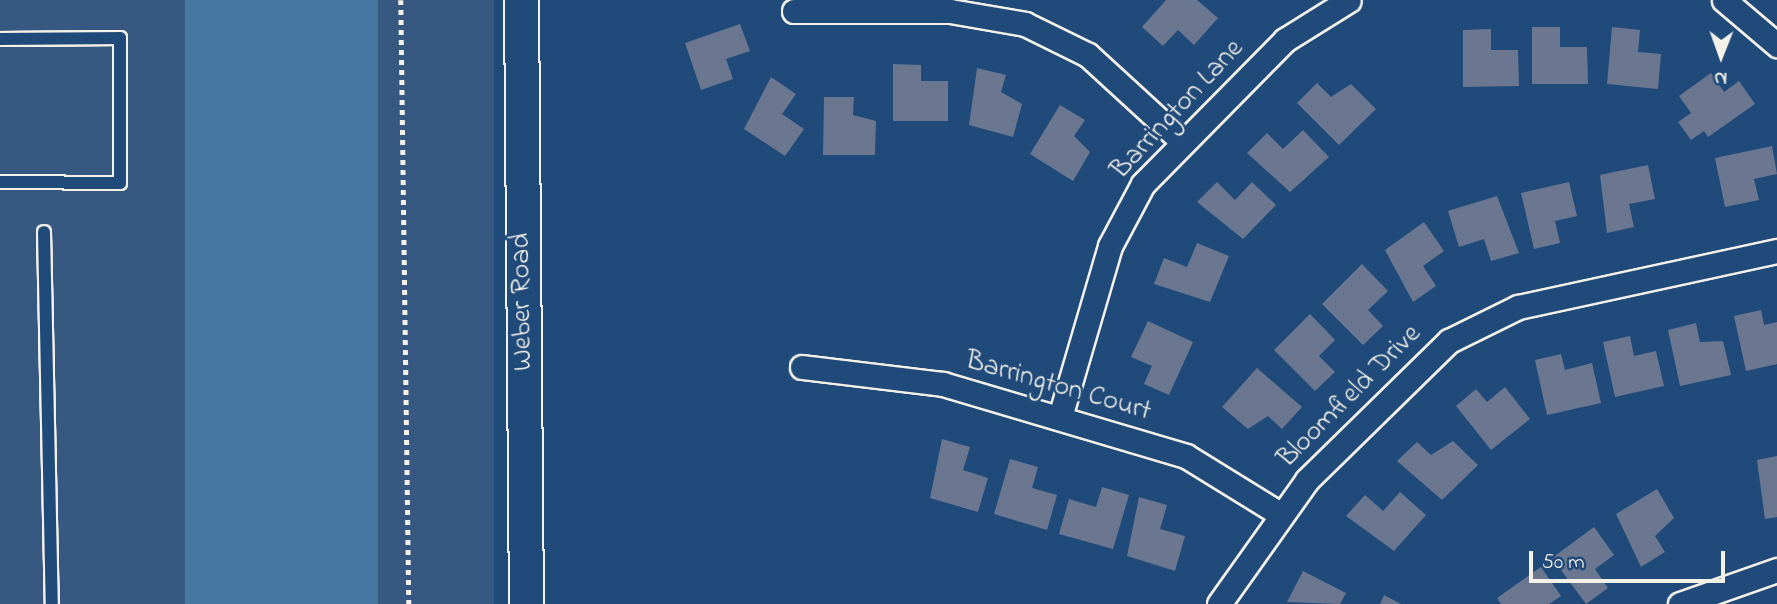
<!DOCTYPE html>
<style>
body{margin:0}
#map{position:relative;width:1777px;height:604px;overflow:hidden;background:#1f4a7a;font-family:"Indie Flower",sans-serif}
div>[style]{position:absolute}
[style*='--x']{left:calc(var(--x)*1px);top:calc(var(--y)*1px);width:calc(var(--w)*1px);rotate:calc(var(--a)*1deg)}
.built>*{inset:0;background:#365881;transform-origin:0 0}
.water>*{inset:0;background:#4477a1;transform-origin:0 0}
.building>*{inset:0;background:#6b7791}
.path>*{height:4.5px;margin-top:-2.25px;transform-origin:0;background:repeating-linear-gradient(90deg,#f4f1e8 0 5px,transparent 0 10px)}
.roads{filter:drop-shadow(2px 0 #f4f1e8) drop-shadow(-2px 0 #f4f1e8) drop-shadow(0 2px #f4f1e8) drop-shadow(0 -2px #f4f1e8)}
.lane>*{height:12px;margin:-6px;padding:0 6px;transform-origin:6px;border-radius:6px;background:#1f4a7a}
.street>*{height:23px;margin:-11.5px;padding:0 11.5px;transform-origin:11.5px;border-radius:11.5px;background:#1f4a7a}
.secondary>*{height:33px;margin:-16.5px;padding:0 16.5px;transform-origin:16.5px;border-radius:16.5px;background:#1f4a7a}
span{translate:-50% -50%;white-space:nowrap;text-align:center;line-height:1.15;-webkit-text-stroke:5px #1f4a7a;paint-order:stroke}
.street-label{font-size:28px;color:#f4f1e8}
.north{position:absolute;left:1686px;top:21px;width:70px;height:70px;-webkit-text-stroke:5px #1f4a7a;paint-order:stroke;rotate:181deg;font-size:19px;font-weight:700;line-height:28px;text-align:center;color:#f4f1e8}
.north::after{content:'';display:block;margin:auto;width:24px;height:32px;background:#f4f1e8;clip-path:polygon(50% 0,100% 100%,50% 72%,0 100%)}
.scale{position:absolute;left:1529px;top:551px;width:196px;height:32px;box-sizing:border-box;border:4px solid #f4f1e8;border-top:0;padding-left:9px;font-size:21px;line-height:24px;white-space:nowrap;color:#f4f1e8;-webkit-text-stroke:5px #1f4a7a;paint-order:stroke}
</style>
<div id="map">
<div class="built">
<i style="left:0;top:0;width:494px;height:604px"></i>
</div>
<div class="water">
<i style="left:185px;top:0;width:193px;height:604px"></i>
</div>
<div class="building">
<i style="clip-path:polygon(1166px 0,1197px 0,1218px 18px,1194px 45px,1178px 30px,1163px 46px,1142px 27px)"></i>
<i style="clip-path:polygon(740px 24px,750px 51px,726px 59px,733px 79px,701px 90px,685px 43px)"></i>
<i style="clip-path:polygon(1532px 27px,1560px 27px,1560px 47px,1587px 47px,1588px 84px,1532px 84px)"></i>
<i style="clip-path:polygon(1612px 27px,1640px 30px,1638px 52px,1661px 54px,1658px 89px,1607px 84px)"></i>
<i style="clip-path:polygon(1491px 29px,1491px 50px,1518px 50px,1519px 86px,1463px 87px,1463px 30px)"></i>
<i style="clip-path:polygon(893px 64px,921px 65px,921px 81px,948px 81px,948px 121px,893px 121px)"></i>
<i style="clip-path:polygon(977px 68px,1006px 75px,1001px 92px,1022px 104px,1013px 137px,969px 125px)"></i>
<i style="clip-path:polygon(1711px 73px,1724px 92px,1739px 81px,1755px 104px,1708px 137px,1704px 131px,1691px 140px,1678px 122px,1691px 113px,1679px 96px)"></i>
<i style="clip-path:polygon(771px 77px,796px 94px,782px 114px,804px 129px,785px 156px,744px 129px)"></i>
<i style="clip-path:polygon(1317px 83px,1331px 97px,1351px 84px,1376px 109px,1339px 145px,1297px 103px)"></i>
<i style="clip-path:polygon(824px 97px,854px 97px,853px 115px,876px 121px,875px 155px,823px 155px)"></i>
<i style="clip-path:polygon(1060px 105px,1085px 120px,1074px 136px,1090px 152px,1073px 181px,1030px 154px)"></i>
<i style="clip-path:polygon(1303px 130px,1329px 157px,1290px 192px,1247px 153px,1267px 133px,1283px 149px)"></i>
<i style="clip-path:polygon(1772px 146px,1777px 174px,1754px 179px,1759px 200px,1725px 207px,1715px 158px)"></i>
<i style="clip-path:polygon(1648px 165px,1655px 199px,1629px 204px,1634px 227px,1607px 233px,1600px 175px)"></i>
<i style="clip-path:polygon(1217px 182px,1235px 200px,1252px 182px,1276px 205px,1243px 239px,1197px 202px)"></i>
<i style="clip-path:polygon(1569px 182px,1577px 216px,1555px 221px,1560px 243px,1534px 249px,1521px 193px)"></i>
<i style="clip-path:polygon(1497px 196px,1519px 253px,1491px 261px,1484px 239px,1459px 247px,1448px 211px)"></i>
<i style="clip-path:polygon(1424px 222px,1444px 251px,1423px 266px,1436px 286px,1413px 302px,1385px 250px)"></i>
<i style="clip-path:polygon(1197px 243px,1229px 256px,1210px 302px,1154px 284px,1164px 258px,1187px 267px)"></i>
<i style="clip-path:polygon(1362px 264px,1388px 291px,1368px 310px,1383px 326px,1363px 345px,1322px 304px)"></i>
<i style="clip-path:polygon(1761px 310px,1764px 325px,1777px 322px,1777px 364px,1746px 371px,1734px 316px)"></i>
<i style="clip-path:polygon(1310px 314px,1335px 340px,1319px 356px,1335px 372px,1315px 391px,1274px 350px)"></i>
<i style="clip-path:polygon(1148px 321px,1193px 342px,1169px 395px,1144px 384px,1152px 366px,1131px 357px)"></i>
<i style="clip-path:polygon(1696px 323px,1700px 342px,1723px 341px,1731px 375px,1680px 386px,1668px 330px)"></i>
<i style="clip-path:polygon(1630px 336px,1634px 356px,1656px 351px,1664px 386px,1615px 397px,1603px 342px)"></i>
<i style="clip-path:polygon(1561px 354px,1565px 370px,1592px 363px,1601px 403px,1547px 415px,1535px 360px)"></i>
<i style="clip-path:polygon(1257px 368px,1302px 407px,1282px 429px,1268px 416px,1248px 429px,1222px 407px)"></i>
<i style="clip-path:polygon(1505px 387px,1530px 419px,1491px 450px,1456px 406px,1476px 389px,1487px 402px)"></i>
<i style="clip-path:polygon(942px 439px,970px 447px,963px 470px,988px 478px,978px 512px,930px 498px)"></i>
<i style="clip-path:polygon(1453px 441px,1478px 465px,1442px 500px,1397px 461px,1417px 442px,1431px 455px)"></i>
<i style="clip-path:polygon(1777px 456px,1777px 517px,1765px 519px,1757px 460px)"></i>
<i style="clip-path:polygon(1010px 459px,1038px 467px,1032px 488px,1057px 495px,1047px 530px,994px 514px)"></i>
<i style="clip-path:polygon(1102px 487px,1129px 495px,1113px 549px,1059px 534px,1069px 499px,1096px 507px)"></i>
<i style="clip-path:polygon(1657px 489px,1674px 518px,1655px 536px,1665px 552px,1641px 567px,1616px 514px)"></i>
<i style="clip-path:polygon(1400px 492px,1426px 515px,1394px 551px,1346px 516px,1365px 495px,1383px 511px)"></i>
<i style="clip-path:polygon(1139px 497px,1167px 505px,1160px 529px,1185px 536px,1175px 571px,1127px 556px)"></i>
<i style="clip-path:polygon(1594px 527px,1614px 555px,1595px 569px,1608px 588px,1586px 604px,1552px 558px)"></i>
<i style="clip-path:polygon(1541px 567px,1561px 596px,1549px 604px,1501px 604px,1497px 598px)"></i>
<i style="clip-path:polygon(1303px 571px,1346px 593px,1340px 604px,1287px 602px)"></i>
<i style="clip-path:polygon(1384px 595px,1401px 604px,1380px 604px)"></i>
</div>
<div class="path">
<i style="--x:401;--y:0;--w:604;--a:89.24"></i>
</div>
<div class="roads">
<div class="lane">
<i style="--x:0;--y:39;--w:120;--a:-0.5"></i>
<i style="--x:120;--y:38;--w:145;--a:90"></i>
<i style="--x:120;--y:183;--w:120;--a:-179.5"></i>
<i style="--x:44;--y:232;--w:372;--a:88.8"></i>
</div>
<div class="street">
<i style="--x:1724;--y:0;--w:70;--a:40.3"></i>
<i style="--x:794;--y:11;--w:156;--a:0"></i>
<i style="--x:950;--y:11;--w:76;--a:9.8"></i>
<i style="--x:1025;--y:24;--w:70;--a:26.2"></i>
<i style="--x:1088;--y:55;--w:129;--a:42.5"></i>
<i style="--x:802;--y:367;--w:142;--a:6.9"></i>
<i style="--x:943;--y:384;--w:253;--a:16.5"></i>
<i style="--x:1186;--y:456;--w:110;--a:31.7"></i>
<i style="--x:1060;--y:417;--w:178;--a:-73.7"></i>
<i style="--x:1110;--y:246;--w:70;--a:-62"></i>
<i style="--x:1143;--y:184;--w:202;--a:-45.4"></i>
<i style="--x:1285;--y:40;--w:75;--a:-32"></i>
<i style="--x:1219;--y:604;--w:152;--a:-54.6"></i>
<i style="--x:1307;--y:480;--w:199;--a:-44.4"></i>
<i style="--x:1449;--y:341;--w:77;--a:-26.2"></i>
<i style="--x:1518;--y:307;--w:265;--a:-12.2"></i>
<i style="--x:1680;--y:604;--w:103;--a:-19.3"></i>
</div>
<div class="secondary">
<i style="--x:521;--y:0;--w:604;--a:89.53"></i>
</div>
</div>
<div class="street-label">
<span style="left:1178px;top:110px;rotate:-47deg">Barrington Lane</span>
<span style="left:523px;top:302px;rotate:-91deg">Weber Road</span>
<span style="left:1058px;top:387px;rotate:16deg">Barrington Court</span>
<span style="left:1350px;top:397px;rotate:-45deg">Bloomfield Drive</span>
</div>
<div class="north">N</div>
<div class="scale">50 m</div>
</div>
